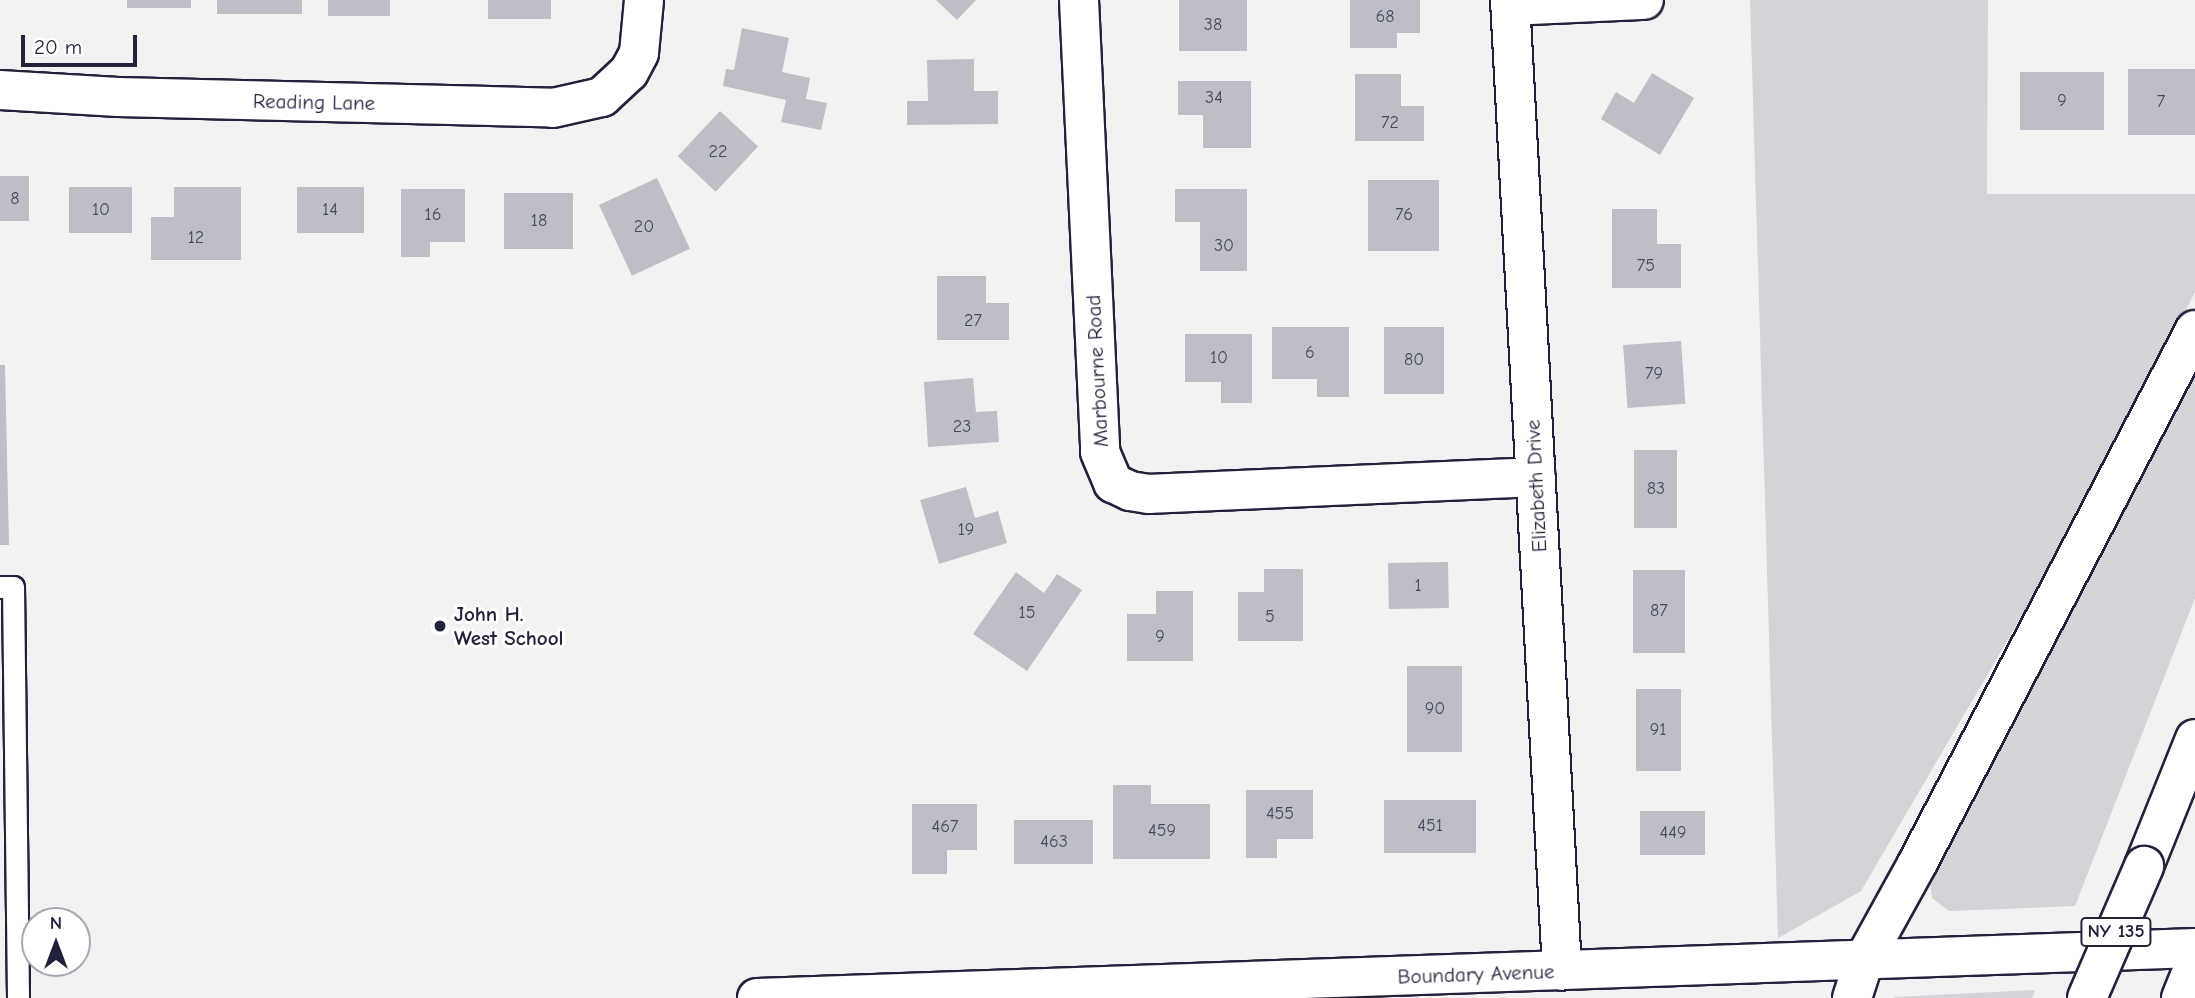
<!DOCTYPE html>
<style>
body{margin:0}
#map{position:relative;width:2195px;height:998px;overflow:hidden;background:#f2f2f3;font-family:"Comic Neue",sans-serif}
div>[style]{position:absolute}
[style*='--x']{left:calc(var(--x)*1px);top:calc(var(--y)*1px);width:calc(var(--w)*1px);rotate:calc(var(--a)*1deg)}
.green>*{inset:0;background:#d3d3d8}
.building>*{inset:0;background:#bebec6;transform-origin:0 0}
.roads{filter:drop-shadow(2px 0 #22223b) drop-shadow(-2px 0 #22223b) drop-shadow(0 2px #22223b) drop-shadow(0 -2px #22223b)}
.lane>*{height:21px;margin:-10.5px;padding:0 10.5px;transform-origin:10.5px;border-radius:10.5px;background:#fff}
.street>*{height:38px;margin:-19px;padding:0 19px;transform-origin:19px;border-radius:19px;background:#fff}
.secondary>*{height:38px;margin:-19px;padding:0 19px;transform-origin:19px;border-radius:19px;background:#fff}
.highway>*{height:38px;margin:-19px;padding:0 19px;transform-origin:19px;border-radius:19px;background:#fff}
.bridges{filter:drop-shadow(2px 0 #22223b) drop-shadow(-2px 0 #22223b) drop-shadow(0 2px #22223b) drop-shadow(0 -2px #22223b)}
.highway-bridge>*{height:38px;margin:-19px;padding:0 19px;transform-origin:19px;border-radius:19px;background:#fff}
.dots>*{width:19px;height:19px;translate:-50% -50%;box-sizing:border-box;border:4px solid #fff;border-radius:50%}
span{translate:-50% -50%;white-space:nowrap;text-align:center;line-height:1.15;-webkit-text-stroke:6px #fff;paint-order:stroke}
.number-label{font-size:18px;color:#49495e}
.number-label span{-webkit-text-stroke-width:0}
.shield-label span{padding:2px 5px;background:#fff;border:2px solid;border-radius:5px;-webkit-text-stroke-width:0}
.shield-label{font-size:19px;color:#22223b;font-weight:700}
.street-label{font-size:21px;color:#22223b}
.poi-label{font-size:21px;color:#22223b;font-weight:700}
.left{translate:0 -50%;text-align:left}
.north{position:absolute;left:21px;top:907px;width:70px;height:70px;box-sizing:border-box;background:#fff;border:2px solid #a7a7b1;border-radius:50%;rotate:0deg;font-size:19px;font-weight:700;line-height:28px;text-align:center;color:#22223b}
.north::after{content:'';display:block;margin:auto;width:24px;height:32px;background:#22223b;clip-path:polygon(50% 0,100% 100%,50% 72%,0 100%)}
.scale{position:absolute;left:21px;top:35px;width:116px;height:32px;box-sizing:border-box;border:4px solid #22223b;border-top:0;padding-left:9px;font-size:21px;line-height:24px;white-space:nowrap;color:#22223b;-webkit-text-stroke:5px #fff;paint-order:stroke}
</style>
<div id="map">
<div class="green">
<i style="clip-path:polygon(1750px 0,1988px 0,1987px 194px,2195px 194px,2195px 292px,2104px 475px,1861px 891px,1778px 938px)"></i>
<i style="clip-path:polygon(2195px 371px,2195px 598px,2075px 906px,1949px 911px,1932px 898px,1929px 875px)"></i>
<i style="clip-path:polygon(2035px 990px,2032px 998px,1893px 998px,1895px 997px)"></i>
</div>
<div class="building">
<i style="left:127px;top:0;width:64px;height:8px"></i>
<i style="left:217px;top:0;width:85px;height:14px"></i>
<i style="left:328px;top:0;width:62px;height:16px"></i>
<i style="left:488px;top:0;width:63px;height:19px"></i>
<i style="clip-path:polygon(936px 0,976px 0,957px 20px)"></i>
<i style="left:1179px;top:0;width:68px;height:51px"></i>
<i style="clip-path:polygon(1350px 0,1420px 0,1420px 33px,1397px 33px,1397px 48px,1350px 48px)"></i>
<i style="clip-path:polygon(742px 28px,789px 38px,782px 72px,810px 78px,806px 99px,827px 103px,821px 130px,781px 122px,786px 100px,723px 86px,726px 69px,734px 70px)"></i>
<i style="clip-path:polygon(974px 59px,974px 91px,998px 91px,998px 124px,907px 125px,907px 101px,928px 101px,927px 60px)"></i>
<i style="left:2128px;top:69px;width:67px;height:66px"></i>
<i style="left:2020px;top:72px;width:84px;height:58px"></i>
<i style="clip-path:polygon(1652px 73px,1694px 98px,1660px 155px,1601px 119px,1616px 92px,1634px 103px)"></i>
<i style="clip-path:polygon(1355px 74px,1401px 74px,1401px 106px,1424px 106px,1424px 141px,1355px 141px)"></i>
<i style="clip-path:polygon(1178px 81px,1251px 81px,1251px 148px,1203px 148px,1203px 115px,1178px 115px)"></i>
<i style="left:720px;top:111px;width:52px;height:62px;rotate:43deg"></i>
<i style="left:0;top:176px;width:29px;height:45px"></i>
<i style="left:657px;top:178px;width:78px;height:64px;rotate:65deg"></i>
<i style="left:1368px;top:180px;width:71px;height:71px"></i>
<i style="left:69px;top:187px;width:63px;height:46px"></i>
<i style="clip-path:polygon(174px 187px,241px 187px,241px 260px,151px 260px,151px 217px,174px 217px)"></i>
<i style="left:297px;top:187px;width:67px;height:46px"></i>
<i style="clip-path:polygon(401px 189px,465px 189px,465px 242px,430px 242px,430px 257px,401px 257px)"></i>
<i style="clip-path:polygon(1175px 189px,1247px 189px,1247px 271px,1200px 271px,1200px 222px,1175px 222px)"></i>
<i style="left:504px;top:193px;width:69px;height:56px"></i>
<i style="clip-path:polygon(1612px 209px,1657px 209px,1657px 244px,1681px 244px,1681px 288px,1612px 288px)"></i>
<i style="clip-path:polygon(937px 276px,986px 276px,986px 303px,1009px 303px,1009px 340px,937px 340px)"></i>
<i style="clip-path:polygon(1272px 327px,1349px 327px,1349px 397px,1317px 397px,1317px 379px,1272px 379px)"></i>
<i style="left:1384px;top:327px;width:60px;height:67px"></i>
<i style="clip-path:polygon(1185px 334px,1252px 334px,1252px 403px,1221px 403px,1221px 382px,1185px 382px)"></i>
<i style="left:1681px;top:341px;width:63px;height:58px;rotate:86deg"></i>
<i style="clip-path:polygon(0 365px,5px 365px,9px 545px,0 545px)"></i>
<i style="clip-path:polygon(973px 378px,976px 412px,997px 411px,999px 442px,928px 447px,924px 382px)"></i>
<i style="left:1634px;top:450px;width:43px;height:78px"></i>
<i style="clip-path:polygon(966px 487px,975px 518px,998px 511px,1007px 543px,939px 564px,920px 500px)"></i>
<i style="left:1448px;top:562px;width:46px;height:60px;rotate:89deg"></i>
<i style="clip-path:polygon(1264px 569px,1303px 569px,1303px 641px,1238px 641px,1238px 592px,1264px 592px)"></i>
<i style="left:1633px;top:570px;width:52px;height:83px"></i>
<i style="clip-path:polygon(1016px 572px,1044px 593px,1057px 574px,1082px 590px,1027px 671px,973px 634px)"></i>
<i style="clip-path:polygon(1156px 591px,1193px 591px,1193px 661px,1127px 661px,1127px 614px,1156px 614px)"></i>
<i style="left:1407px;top:666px;width:55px;height:86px"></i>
<i style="left:1636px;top:689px;width:45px;height:82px"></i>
<i style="clip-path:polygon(1113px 785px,1151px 785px,1151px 804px,1210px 804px,1210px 859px,1113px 859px)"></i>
<i style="clip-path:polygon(1246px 790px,1313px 790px,1313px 839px,1277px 839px,1277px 858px,1246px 858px)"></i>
<i style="left:1384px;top:800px;width:92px;height:53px"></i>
<i style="clip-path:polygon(912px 804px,977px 804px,977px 850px,947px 850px,947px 874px,912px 874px)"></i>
<i style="left:1640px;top:811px;width:65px;height:44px"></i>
<i style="left:1014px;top:820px;width:79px;height:44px"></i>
</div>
<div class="roads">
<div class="lane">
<i style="--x:0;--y:587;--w:13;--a:0"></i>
<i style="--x:13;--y:587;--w:411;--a:89.3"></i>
</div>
<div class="street">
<i style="--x:1079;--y:0;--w:452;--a:87.3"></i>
<i style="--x:1100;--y:452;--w:34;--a:67"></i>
<i style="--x:1113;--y:483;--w:19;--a:25"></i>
<i style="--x:1130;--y:491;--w:19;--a:9"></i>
<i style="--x:1149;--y:494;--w:387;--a:-2.5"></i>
<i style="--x:1510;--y:0;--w:972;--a:86.93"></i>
<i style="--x:1511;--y:6;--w:133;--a:-2.6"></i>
<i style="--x:0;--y:90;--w:118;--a:3.4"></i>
<i style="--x:118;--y:97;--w:435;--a:1.4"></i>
<i style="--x:553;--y:108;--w:50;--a:-12.7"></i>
<i style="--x:602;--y:97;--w:37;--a:-43"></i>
<i style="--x:629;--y:72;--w:21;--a:-62"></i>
<i style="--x:639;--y:53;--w:53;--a:-84.6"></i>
</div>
<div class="secondary">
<i style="--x:757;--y:998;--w:1439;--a:-1.99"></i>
</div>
<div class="highway">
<i style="--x:2144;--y:866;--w:137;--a:-68.1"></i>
<i style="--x:1852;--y:998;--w:40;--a:-72"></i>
<i style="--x:1864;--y:960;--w:110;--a:-61.1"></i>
<i style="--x:1917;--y:864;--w:602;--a:-62.5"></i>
<i style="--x:2181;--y:998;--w:38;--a:-68"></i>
</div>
</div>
<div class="bridges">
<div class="highway-bridge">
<i style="--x:2087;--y:998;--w:144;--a:-66.6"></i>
</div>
</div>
<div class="dots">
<i style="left:440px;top:626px;background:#22223b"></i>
</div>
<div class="number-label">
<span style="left:1385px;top:17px">68</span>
<span style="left:1213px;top:25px">38</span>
<span style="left:1214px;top:98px">34</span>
<span style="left:2062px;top:101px">9</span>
<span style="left:2161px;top:102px">7</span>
<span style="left:1390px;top:123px">72</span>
<span style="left:718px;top:152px">22</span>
<span style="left:15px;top:199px">8</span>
<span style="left:101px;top:210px">10</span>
<span style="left:330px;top:210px">14</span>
<span style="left:433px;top:215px">16</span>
<span style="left:1404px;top:215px">76</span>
<span style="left:539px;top:221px">18</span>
<span style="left:644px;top:227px">20</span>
<span style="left:196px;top:238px">12</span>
<span style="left:1224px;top:246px">30</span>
<span style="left:1646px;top:266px">75</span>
<span style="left:973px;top:321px">27</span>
<span style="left:1310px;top:353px">6</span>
<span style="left:1219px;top:358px">10</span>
<span style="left:1414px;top:360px">80</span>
<span style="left:1654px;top:374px">79</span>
<span style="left:962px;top:427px">23</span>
<span style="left:1656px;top:489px">83</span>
<span style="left:966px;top:530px">19</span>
<span style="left:1418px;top:586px">1</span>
<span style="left:1659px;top:611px">87</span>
<span style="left:1027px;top:613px">15</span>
<span style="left:1270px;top:617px">5</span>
<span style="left:1160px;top:637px">9</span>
<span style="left:1435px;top:709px">90</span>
<span style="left:1658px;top:730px">91</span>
<span style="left:1280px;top:814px">455</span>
<span style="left:1430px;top:826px">451</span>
<span style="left:945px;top:827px">467</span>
<span style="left:1162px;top:831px">459</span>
<span style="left:1673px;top:833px">449</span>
<span style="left:1054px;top:842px">463</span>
</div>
<div class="shield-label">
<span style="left:2116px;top:932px">NY 135</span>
</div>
<div class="street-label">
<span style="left:314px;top:102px;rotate:1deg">Reading Lane</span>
<span style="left:1097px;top:371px;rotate:-93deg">Marbourne Road</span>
<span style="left:1536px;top:486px;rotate:-93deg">Elizabeth Drive</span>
<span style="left:1476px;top:974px;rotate:-2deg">Boundary Avenue</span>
</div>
<div class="poi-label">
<span class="left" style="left:454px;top:626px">John H.<br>West School</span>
</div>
<div class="north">N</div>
<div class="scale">20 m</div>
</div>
